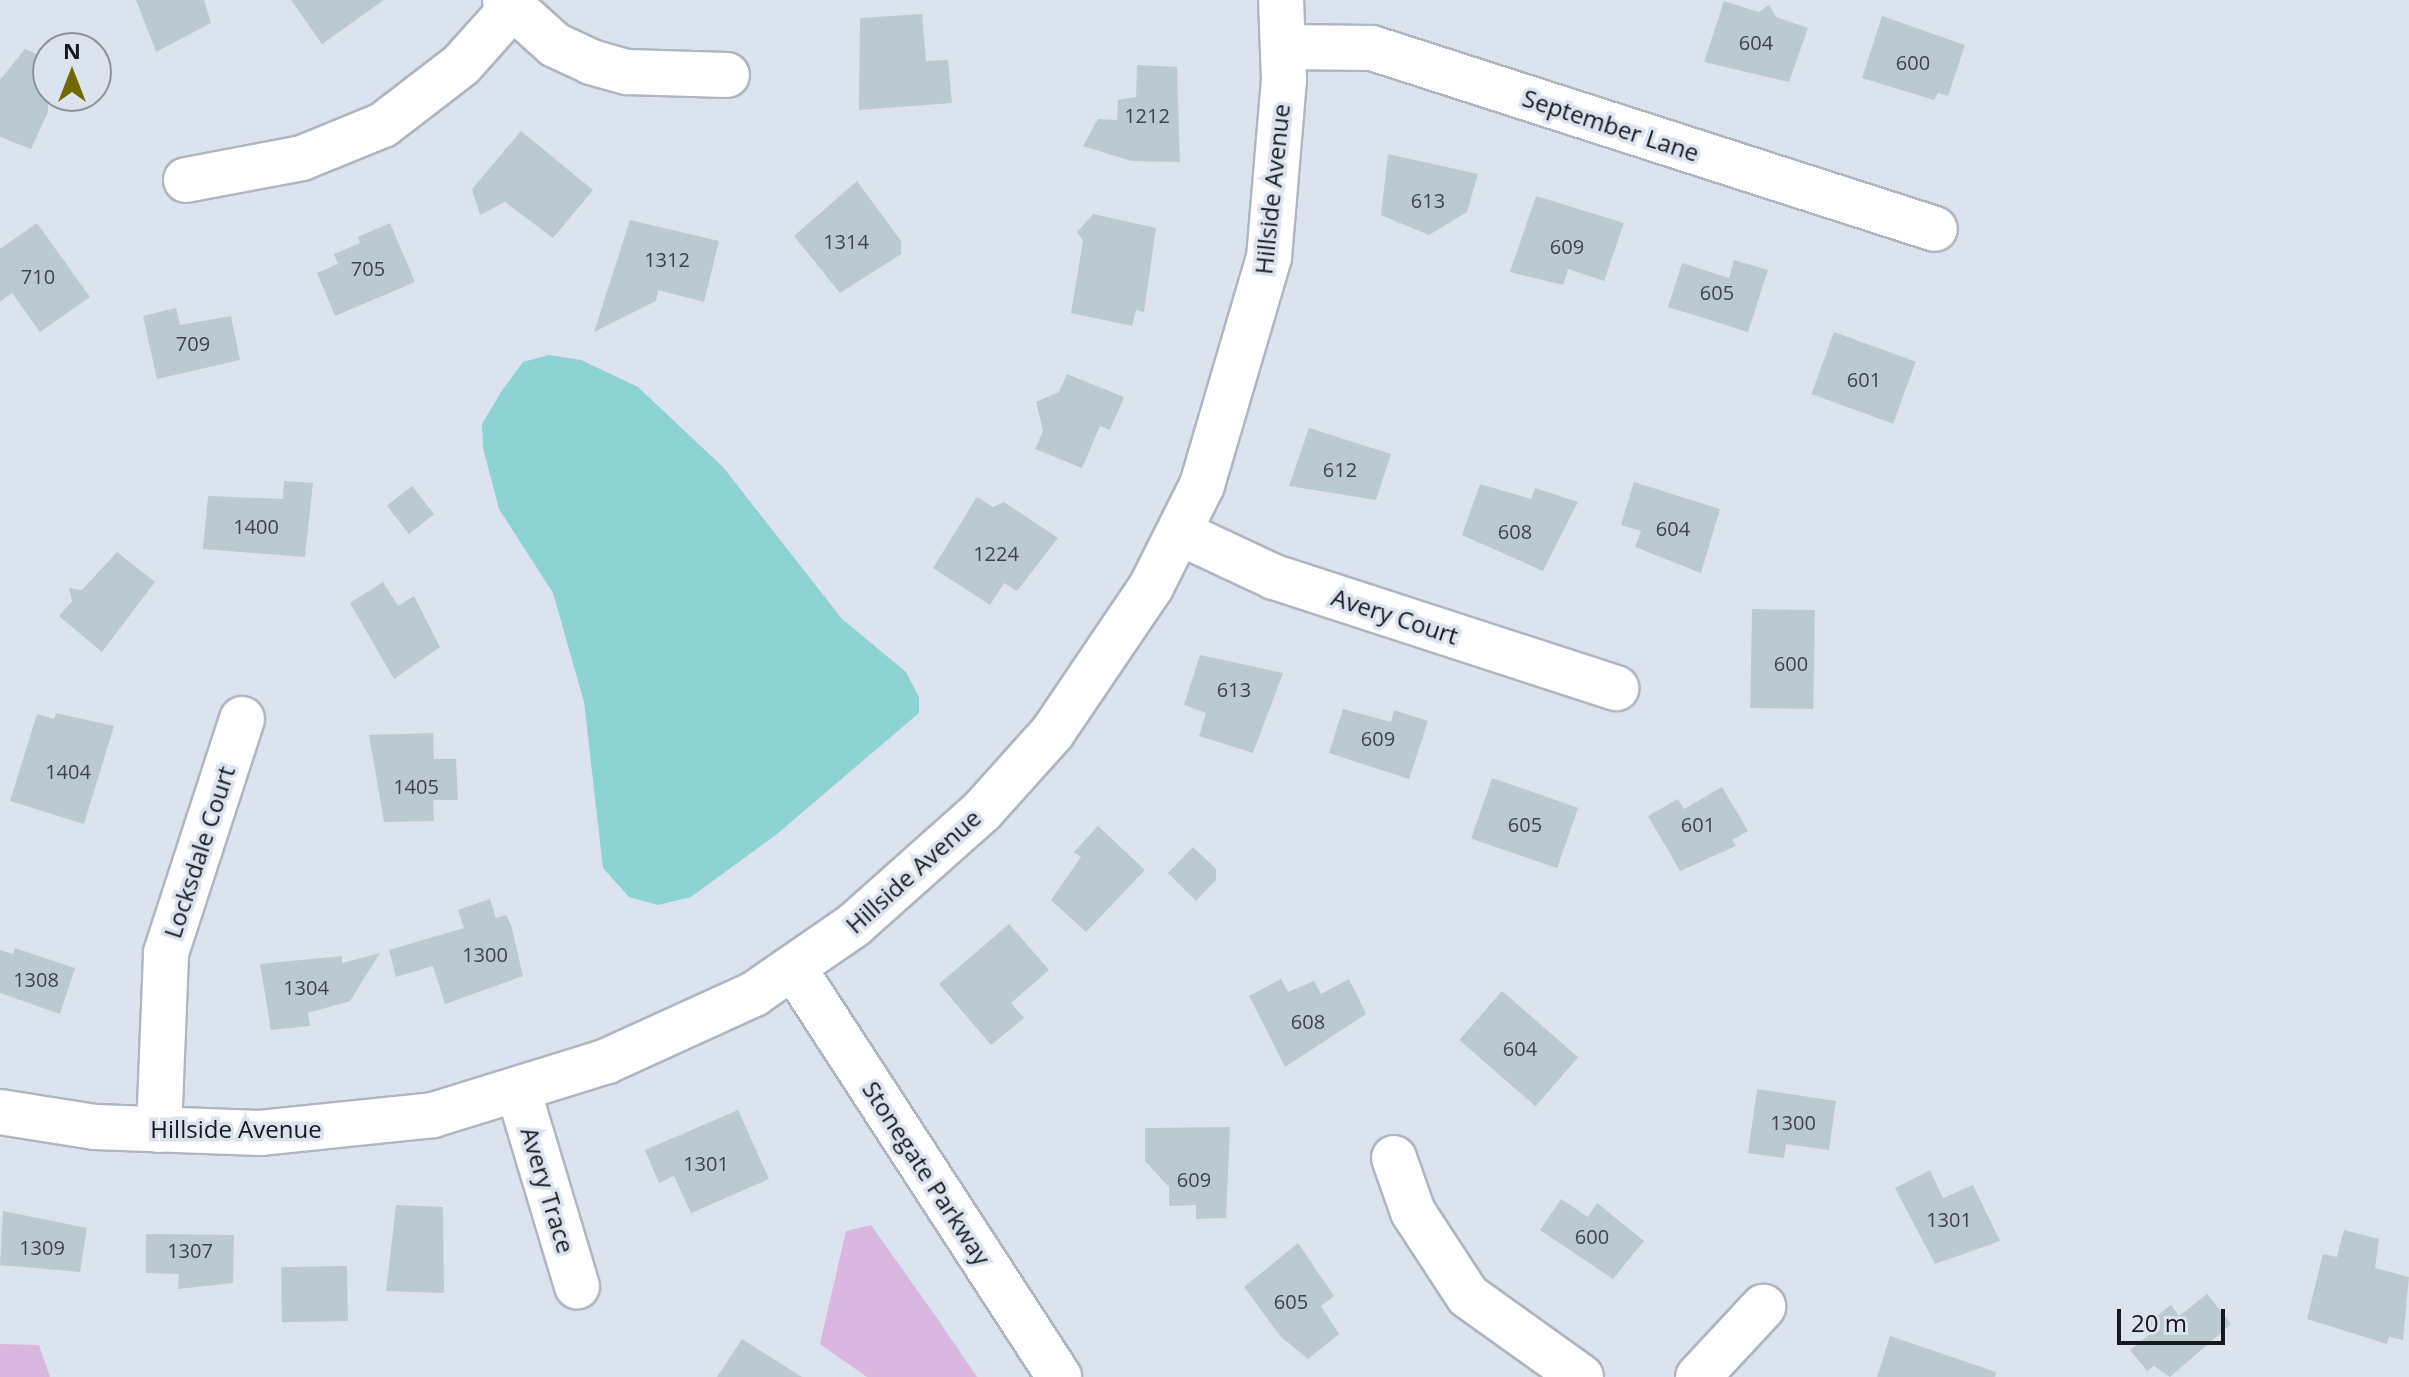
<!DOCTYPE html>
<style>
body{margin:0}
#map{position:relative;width:2409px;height:1377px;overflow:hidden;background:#dbe3ef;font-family:"Open Sans",sans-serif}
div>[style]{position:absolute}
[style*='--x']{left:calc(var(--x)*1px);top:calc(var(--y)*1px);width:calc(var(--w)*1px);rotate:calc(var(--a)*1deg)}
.green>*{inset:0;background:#d9b7e1}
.water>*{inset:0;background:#8ed3d3}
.building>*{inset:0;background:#bbcad1;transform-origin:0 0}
.roads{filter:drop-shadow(2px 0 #aeb6c2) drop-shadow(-2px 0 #aeb6c2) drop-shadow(0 2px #aeb6c2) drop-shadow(0 -2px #aeb6c2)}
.minor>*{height:44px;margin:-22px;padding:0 22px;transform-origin:22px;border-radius:22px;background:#fff}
span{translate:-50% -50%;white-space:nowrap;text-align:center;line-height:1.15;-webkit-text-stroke:7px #dbe3ef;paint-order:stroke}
.number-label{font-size:20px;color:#3f444a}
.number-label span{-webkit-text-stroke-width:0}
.street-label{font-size:24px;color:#16181d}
.north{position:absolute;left:32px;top:32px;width:80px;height:80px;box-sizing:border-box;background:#dbe3ef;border:2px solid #8c929b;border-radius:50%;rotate:0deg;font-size:22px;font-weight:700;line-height:32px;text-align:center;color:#16181d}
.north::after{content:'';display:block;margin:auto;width:28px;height:36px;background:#716800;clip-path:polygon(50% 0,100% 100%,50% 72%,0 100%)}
.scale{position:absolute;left:2117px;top:1309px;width:108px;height:36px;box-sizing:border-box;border:4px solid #16181d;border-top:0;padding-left:10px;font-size:24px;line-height:28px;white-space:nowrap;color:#16181d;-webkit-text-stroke:6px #dbe3ef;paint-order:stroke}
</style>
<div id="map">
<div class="green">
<i style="clip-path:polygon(871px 1225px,939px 1321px,977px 1377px,867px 1377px,820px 1344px,846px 1231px)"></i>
<i style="clip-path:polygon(0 1344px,39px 1345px,50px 1377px,0 1377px)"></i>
</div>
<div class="water">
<i style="clip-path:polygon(549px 355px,581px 360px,638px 387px,723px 467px,842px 619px,906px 672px,919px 697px,919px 713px,777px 834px,691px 897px,658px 905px,629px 897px,603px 868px,584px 702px,553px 593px,499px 509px,483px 448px,482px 424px,501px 392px,523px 362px)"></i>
</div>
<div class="building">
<i style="clip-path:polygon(136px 0,204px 0,211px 23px,156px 52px)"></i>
<i style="clip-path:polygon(291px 0,384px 0,322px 44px)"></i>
<i style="clip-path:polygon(1724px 1px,1759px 12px,1769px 5px,1776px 17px,1808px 28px,1789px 82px,1704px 62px)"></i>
<i style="clip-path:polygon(922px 14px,926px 61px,948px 60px,952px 103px,859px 110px,860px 18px)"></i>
<i style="clip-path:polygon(1882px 16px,1965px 45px,1948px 96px,1938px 93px,1934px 100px,1862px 78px)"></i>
<i style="clip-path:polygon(25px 49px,48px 59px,48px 112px,31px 149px,0 137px,0 80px)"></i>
<i style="clip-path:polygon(1137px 65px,1177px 67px,1180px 162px,1131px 161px,1083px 146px,1098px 119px,1117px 120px,1118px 100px,1136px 97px)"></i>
<i style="clip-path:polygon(521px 131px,593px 190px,553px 238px,505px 202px,480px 215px,472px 189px)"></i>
<i style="clip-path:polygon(1388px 154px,1478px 174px,1467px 212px,1429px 235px,1381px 215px)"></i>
<i style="clip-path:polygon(857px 181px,901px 241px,901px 254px,840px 293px,794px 236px)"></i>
<i style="clip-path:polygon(1536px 196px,1624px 223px,1604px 281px,1568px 269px,1563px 285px,1510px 272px)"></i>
<i style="clip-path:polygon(1093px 214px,1156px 228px,1144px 312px,1136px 310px,1132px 326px,1071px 313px,1083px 241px,1077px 232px)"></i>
<i style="clip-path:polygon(630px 220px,719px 241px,704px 302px,658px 290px,656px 301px,594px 332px)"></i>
<i style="clip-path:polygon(37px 223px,90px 297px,40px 332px,12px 293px,0 302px,0 249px)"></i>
<i style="clip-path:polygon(390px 223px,415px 282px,335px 316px,317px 273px,338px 264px,334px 254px,360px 243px,358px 237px)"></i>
<i style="clip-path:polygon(1734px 260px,1768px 270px,1748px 332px,1668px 307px,1682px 263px,1729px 278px)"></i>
<i style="clip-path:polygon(176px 308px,180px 325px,231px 316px,240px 360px,157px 379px,143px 316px)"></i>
<i style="left:1834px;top:332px;width:87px;height:66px;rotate:20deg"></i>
<i style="clip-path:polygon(1067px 374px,1124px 397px,1110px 430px,1100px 426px,1082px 468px,1035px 449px,1043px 431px,1036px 402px,1059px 392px)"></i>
<i style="clip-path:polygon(1309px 428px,1391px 454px,1376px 500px,1289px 486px)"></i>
<i style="clip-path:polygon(284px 481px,313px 483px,305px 557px,203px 549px,208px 496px,283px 499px)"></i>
<i style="clip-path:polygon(1634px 482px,1720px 509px,1701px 573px,1635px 547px,1641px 531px,1621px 525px)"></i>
<i style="clip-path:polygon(1480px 484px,1531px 499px,1535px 488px,1578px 502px,1543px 571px,1462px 535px)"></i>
<i style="left:412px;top:486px;width:36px;height:32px;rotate:52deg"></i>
<i style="clip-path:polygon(977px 497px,993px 507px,1004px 502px,1058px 538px,1017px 591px,1004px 583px,990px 605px,933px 568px)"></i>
<i style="clip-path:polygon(117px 552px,155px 582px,102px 652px,59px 616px,72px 601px,69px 588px,82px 590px)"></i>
<i style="clip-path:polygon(383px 582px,398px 606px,414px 596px,440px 647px,394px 679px,350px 603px)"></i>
<i style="left:1752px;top:609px;width:63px;height:99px;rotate:1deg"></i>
<i style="clip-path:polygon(1200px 655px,1283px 673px,1253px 753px,1199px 736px,1206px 713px,1184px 705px)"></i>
<i style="clip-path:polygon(1343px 709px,1391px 722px,1394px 710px,1428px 721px,1409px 779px,1329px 753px)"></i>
<i style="clip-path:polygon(56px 713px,114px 726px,84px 824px,10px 801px,37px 714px,54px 719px)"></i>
<i style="clip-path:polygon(433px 733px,434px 759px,456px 759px,458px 800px,433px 800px,434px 821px,384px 822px,369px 735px)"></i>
<i style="left:1492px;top:778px;width:91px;height:64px;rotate:19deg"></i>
<i style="clip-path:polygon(1722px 787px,1748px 831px,1732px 840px,1736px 846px,1680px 871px,1648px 816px,1678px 799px,1684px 809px)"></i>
<i style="clip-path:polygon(1098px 826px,1145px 870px,1086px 932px,1051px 900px,1081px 857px,1074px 852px)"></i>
<i style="clip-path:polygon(1193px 847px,1216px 869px,1216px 880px,1196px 901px,1168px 873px)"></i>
<i style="clip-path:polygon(490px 899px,496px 918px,506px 915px,511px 925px,523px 976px,445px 1004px,433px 966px,396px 977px,389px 950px,464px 928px,458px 910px)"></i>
<i style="clip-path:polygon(1009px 924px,1049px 970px,1011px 1003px,1024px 1018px,991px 1045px,939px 984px)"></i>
<i style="clip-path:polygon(15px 948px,75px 968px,60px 1014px,0 993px,0 950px,13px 954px)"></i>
<i style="clip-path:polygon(380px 953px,350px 1001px,308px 1013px,310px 1026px,271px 1030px,260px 964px,342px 956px,342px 963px)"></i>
<i style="clip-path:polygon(1281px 979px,1288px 992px,1314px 981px,1321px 994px,1349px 979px,1366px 1014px,1285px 1067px,1249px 996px)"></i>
<i style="left:1502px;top:991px;width:101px;height:65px;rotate:41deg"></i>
<i style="clip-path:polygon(1757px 1089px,1836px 1101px,1829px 1150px,1786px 1144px,1784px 1158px,1748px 1153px)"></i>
<i style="clip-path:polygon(738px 1110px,769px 1179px,691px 1213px,674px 1176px,659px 1183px,645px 1150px)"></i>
<i style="clip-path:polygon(1230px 1127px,1226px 1218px,1196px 1219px,1196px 1205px,1169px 1206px,1169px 1187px,1145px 1161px,1145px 1128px)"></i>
<i style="clip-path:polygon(1930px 1170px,1943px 1198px,1973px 1185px,2000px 1241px,1935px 1264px,1895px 1188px)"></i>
<i style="clip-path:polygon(1561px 1199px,1588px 1217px,1597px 1203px,1644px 1241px,1613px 1279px,1540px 1230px)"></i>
<i style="clip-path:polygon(396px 1205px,443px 1207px,444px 1293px,386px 1291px)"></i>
<i style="clip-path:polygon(3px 1211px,87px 1228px,80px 1272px,0 1265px)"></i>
<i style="clip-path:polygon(2344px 1230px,2379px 1239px,2375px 1268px,2409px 1277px,2403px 1340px,2389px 1337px,2387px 1344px,2307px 1319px,2323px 1254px,2337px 1257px)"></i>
<i style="clip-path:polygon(146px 1234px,234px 1235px,233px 1283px,178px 1289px,179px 1274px,146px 1273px)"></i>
<i style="clip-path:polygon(1298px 1243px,1334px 1296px,1321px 1306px,1339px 1334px,1308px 1359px,1280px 1336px,1244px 1287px)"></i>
<i style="left:347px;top:1266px;width:55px;height:66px;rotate:89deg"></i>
<i style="clip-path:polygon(2207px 1294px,2231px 1324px,2170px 1377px,2154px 1366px,2147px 1371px,2130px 1350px,2150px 1334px,2144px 1326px,2171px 1305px,2179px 1316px)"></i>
<i style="clip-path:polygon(1890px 1336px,1996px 1372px,1995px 1377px,1877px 1377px)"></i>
<i style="clip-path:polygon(742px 1339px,802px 1377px,717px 1377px)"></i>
</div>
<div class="roads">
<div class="minor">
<i style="--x:505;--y:0;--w:67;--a:42"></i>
<i style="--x:555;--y:45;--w:40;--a:25"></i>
<i style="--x:591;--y:62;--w:37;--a:16"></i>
<i style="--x:627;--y:72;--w:100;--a:1.7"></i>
<i style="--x:1283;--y:47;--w:89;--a:0.6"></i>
<i style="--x:1372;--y:48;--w:591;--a:17.82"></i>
<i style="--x:186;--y:180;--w:118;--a:-10.7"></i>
<i style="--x:302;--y:158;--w:87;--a:-22.2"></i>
<i style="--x:383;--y:125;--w:98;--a:-37.6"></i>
<i style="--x:461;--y:65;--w:76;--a:-48.2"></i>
<i style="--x:1180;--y:533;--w:104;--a:25.1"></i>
<i style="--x:1274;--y:577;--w:360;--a:18"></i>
<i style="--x:795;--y:970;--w:485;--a:57"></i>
<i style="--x:519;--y:1093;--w:202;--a:73.3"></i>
<i style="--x:0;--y:1112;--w:96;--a:9"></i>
<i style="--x:95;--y:1127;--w:165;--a:2.1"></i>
<i style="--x:260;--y:1133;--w:174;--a:-5.9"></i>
<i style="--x:433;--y:1115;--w:182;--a:-17.2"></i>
<i style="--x:607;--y:1061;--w:162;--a:-24.5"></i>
<i style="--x:754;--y:994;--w:121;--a:-34.6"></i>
<i style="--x:854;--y:925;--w:171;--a:-41.7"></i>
<i style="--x:982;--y:811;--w:105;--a:-48.1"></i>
<i style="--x:1052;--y:733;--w:176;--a:-55.9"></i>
<i style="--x:1151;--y:587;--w:114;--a:-63.4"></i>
<i style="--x:1202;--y:485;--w:237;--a:-73.6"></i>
<i style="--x:1269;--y:258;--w:179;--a:-85.2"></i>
<i style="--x:1284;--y:80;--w:80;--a:-92.1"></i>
<i style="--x:159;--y:1130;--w:177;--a:-87.7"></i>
<i style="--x:166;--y:953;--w:246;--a:-72"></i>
<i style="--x:1394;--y:1158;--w:57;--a:70.6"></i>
<i style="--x:1413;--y:1212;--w:100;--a:56.8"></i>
<i style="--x:1468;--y:1296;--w:139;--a:35.6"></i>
<i style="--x:1698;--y:1377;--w:96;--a:-47.1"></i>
</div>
</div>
<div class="number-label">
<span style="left:1756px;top:42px">604</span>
<span style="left:1913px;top:62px">600</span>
<span style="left:1147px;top:115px">1212</span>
<span style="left:1428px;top:200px">613</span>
<span style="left:846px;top:241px">1314</span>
<span style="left:1567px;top:246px">609</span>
<span style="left:667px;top:259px">1312</span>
<span style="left:368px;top:268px">705</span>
<span style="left:38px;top:276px">710</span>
<span style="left:1717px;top:292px">605</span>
<span style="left:193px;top:343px">709</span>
<span style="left:1864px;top:379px">601</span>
<span style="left:1340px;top:469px">612</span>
<span style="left:256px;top:526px">1400</span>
<span style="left:1673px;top:528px">604</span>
<span style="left:1515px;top:531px">608</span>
<span style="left:996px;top:553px">1224</span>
<span style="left:1791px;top:663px">600</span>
<span style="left:1234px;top:689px">613</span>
<span style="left:1378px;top:738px">609</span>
<span style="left:68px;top:771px">1404</span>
<span style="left:416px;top:786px">1405</span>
<span style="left:1525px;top:824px">605</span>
<span style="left:1698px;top:824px">601</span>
<span style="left:485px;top:954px">1300</span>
<span style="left:36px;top:979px">1308</span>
<span style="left:306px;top:987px">1304</span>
<span style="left:1308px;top:1021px">608</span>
<span style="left:1520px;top:1048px">604</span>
<span style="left:1793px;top:1122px">1300</span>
<span style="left:706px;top:1163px">1301</span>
<span style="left:1194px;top:1179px">609</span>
<span style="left:1949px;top:1219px">1301</span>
<span style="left:1592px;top:1236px">600</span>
<span style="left:42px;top:1247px">1309</span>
<span style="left:190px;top:1250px">1307</span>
<span style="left:1291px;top:1301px">605</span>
</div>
<div class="street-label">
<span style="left:1611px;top:125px;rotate:18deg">September Lane</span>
<span style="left:1272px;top:189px;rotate:-84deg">Hillside Avenue</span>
<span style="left:1395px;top:616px;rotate:18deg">Avery Court</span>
<span style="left:199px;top:852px;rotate:-72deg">Locksdale Court</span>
<span style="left:913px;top:871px;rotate:-42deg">Hillside Avenue</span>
<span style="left:236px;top:1129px">Hillside Avenue</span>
<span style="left:927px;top:1173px;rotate:57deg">Stonegate Parkway</span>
<span style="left:548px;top:1190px;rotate:73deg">Avery Trace</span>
</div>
<div class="north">N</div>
<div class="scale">20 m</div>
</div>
